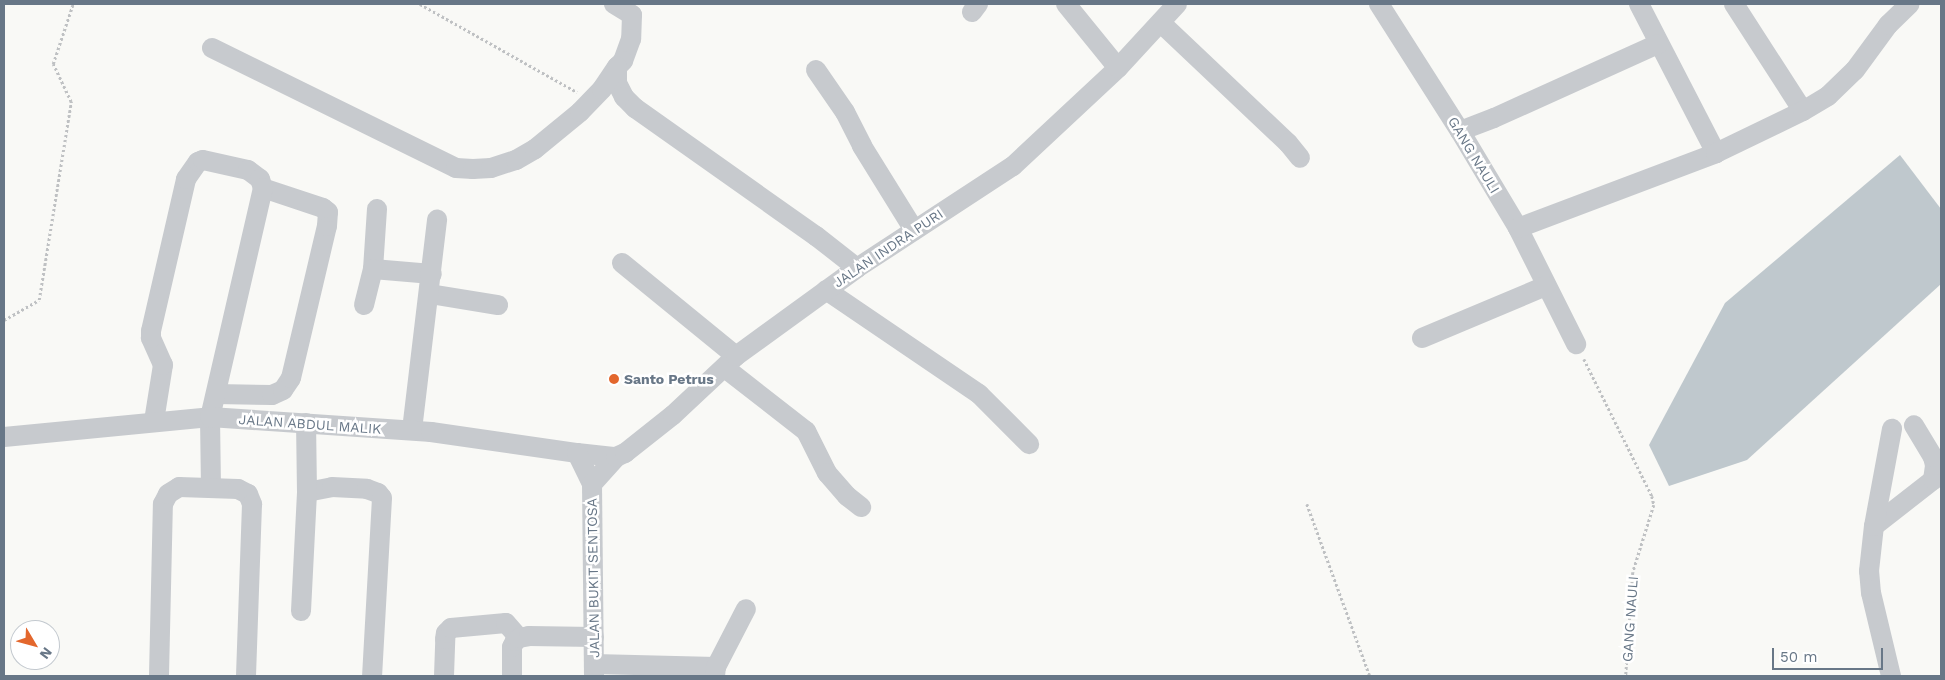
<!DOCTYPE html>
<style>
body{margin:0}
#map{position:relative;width:1945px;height:680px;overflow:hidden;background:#f9f9f6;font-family:"Work Sans",sans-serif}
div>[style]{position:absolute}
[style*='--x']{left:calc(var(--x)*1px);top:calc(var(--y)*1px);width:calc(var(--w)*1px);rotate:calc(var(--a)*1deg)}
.water>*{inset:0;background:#bfc8cd}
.path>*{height:2.5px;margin-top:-1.25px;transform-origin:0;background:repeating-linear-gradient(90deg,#bfc1c3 0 2.5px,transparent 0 5px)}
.minor>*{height:20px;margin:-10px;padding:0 10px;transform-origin:10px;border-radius:10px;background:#c7cace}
.dots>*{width:14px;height:14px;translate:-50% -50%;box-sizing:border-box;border:2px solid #fff;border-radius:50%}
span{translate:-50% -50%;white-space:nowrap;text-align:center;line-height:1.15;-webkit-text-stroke:5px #fff;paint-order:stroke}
.street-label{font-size:14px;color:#687787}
.poi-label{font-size:14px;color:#687787;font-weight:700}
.left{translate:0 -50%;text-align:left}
.frame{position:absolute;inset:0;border:5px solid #687787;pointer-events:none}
.north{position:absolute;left:10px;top:620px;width:50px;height:50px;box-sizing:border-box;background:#fff;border:1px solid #c3c9cf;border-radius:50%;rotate:127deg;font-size:14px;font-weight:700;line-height:20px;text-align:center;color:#687787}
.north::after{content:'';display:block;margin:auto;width:18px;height:22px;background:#e3672d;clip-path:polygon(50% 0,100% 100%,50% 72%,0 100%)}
.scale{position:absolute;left:1772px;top:648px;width:111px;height:22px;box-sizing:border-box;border:2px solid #687787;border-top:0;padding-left:6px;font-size:15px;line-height:18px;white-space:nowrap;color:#687787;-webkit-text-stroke:4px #fff;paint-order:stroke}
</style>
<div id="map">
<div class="water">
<i style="clip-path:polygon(1900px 155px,1941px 209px,1941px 284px,1747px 460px,1669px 486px,1649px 445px,1725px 303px)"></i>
</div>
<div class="path">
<i style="--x:420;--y:4;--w:180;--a:29.3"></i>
<i style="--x:4;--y:320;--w:40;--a:-29.7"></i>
<i style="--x:39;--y:300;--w:201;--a:-80.8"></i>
<i style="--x:71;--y:102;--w:42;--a:-115.3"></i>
<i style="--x:53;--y:64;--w:63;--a:-71.6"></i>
<i style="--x:1584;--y:359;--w:153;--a:63.6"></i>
<i style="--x:1652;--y:496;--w:9;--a:77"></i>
<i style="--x:1654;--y:505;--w:70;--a:107.4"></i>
<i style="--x:1633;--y:572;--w:104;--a:93.9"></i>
<i style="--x:1307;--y:504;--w:183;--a:69.9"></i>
</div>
<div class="minor">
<i style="--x:614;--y:4;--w:21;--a:31"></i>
<i style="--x:632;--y:15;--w:24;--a:92"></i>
<i style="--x:631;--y:39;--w:23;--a:110"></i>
<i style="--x:623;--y:61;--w:8;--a:135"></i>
<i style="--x:617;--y:67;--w:16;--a:90"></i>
<i style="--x:617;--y:83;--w:16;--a:63"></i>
<i style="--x:624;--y:97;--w:16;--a:45"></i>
<i style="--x:635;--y:108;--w:222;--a:35.3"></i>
<i style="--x:816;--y:236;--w:52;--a:38"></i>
<i style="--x:1066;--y:4;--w:82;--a:50.9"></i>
<i style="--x:1379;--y:4;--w:151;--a:57.5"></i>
<i style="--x:1460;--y:131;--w:113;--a:59.1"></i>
<i style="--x:1518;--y:228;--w:130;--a:63.4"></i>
<i style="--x:1639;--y:4;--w:168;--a:62.7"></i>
<i style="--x:1734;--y:4;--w:127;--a:57.2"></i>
<i style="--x:972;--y:12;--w:10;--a:-53"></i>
<i style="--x:1161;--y:23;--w:175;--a:43.4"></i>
<i style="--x:1288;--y:143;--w:19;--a:51"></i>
<i style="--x:212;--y:48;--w:272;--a:26.2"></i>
<i style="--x:456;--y:168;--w:17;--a:3"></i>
<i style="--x:473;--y:169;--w:18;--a:-3"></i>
<i style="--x:491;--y:168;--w:26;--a:-18"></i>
<i style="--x:516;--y:160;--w:22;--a:-30"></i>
<i style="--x:535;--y:149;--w:58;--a:-39.4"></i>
<i style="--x:580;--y:112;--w:32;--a:-46"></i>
<i style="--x:602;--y:89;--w:27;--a:-56"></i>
<i style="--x:816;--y:70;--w:51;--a:55.4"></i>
<i style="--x:845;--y:112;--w:38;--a:63"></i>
<i style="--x:862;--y:146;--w:99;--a:58.2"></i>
<i style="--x:1460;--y:131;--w:36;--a:-21"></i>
<i style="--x:1494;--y:118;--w:180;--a:-24.3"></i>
<i style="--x:377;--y:209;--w:60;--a:93.8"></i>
<i style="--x:373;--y:269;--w:59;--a:4.8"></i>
<i style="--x:1518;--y:228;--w:212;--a:-20.7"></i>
<i style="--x:1716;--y:153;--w:97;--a:-25.8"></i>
<i style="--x:1803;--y:111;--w:29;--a:-31"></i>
<i style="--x:1828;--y:96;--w:37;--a:-44"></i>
<i style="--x:1855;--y:70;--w:56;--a:-53.7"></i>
<i style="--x:1888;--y:25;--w:30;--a:-44"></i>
<i style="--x:622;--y:263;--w:147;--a:39.2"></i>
<i style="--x:826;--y:290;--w:185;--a:34.2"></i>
<i style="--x:979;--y:394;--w:71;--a:45"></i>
<i style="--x:430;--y:294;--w:69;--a:9.2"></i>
<i style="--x:364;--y:305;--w:37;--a:-76"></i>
<i style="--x:1422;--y:338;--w:134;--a:-22.8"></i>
<i style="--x:725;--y:368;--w:103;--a:37.9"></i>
<i style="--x:806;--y:431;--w:47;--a:63.4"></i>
<i style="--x:827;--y:473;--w:30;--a:49"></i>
<i style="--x:847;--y:496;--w:18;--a:38"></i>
<i style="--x:216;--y:394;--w:56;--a:1"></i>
<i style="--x:272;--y:395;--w:12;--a:-24"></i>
<i style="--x:283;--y:390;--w:14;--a:-56"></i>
<i style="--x:291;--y:378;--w:156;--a:-76.7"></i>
<i style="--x:327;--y:226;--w:14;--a:-86"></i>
<i style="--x:328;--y:212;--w:6;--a:-141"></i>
<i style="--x:323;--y:208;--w:63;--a:-161.6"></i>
<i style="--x:154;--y:421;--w:57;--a:-80.9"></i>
<i style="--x:163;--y:365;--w:30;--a:-114"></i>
<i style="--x:151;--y:338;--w:7;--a:-90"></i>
<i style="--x:151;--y:331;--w:156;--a:-77"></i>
<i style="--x:186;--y:179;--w:21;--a:-55"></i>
<i style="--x:198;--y:162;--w:5;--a:-22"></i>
<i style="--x:203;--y:160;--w:46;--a:12.5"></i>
<i style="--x:248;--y:170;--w:15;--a:37"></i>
<i style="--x:260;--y:179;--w:9;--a:72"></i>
<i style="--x:263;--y:188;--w:235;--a:103"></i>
<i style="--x:210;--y:417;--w:71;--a:89.2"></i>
<i style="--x:412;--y:430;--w:212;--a:-83.2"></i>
<i style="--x:4;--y:437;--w:207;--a:-5.5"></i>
<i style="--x:210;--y:417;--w:222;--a:3.9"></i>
<i style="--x:431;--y:432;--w:148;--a:8.2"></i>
<i style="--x:577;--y:453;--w:39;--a:6"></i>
<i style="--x:577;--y:453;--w:34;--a:64"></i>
<i style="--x:592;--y:484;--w:192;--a:89.4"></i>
<i style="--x:592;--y:484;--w:36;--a:-48"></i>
<i style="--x:616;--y:457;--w:10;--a:-24"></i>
<i style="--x:625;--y:453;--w:61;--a:-38.4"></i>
<i style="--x:673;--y:415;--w:86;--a:-43.1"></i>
<i style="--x:736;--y:356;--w:150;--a:-36"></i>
<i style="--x:857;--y:268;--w:186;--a:-33.2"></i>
<i style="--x:1013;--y:166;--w:144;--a:-43"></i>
<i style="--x:1118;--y:68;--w:87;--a:-47.3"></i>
<i style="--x:307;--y:492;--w:25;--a:-11"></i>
<i style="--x:332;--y:487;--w:35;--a:3"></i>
<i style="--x:367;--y:489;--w:12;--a:20"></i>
<i style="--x:378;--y:493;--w:6;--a:51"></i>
<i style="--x:382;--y:498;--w:178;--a:93.2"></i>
<i style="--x:1874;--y:526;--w:75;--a:-37.9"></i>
<i style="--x:1933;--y:480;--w:15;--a:-82"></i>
<i style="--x:1935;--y:465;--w:8;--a:-104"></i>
<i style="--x:1933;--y:457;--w:37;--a:-121"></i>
<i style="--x:301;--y:611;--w:119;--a:-87.1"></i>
<i style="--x:307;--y:492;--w:69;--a:-90.8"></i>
<i style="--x:594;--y:664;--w:122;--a:1.4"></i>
<i style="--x:159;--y:676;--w:172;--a:-88.7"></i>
<i style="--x:163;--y:504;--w:11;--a:-63"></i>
<i style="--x:168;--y:494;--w:13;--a:-32"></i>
<i style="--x:179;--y:487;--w:59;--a:1.9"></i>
<i style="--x:238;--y:489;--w:11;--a:27"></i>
<i style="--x:248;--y:494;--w:11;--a:68"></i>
<i style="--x:252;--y:504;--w:172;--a:92"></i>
<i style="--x:444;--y:676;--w:37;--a:-88"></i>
<i style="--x:445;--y:639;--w:6;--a:-81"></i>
<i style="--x:446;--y:633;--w:7;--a:-45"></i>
<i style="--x:451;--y:628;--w:55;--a:-5.2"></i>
<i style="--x:506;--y:623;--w:20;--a:49"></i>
<i style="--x:512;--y:676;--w:29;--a:-90"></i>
<i style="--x:512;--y:647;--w:7;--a:-63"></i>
<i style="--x:515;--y:641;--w:5;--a:-37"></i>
<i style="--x:519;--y:638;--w:10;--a:-11"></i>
<i style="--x:529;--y:636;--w:65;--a:0.9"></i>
<i style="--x:715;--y:676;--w:9;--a:-84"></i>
<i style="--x:716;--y:667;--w:65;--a:-62.7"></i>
<i style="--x:1891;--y:676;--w:85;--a:-103.5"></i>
<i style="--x:1871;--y:593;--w:22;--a:-95"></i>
<i style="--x:1869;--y:571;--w:45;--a:-83.7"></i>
<i style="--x:1874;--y:526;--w:99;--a:-79.5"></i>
</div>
<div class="dots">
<i style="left:614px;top:379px;background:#e3672d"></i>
</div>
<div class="street-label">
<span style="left:1474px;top:155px;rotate:59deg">GANG NAULI</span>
<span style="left:888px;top:248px;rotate:-34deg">JALAN INDRA PURI</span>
<span style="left:310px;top:424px;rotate:4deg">JALAN ABDUL MALIK</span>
<span style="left:593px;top:578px;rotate:-91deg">JALAN BUKIT SENTOSA</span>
<span style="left:1630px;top:619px;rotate:-86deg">GANG NAULI</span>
</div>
<div class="poi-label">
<span class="left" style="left:624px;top:379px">Santo Petrus</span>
</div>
<div class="frame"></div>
<div class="north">N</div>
<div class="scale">50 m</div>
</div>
